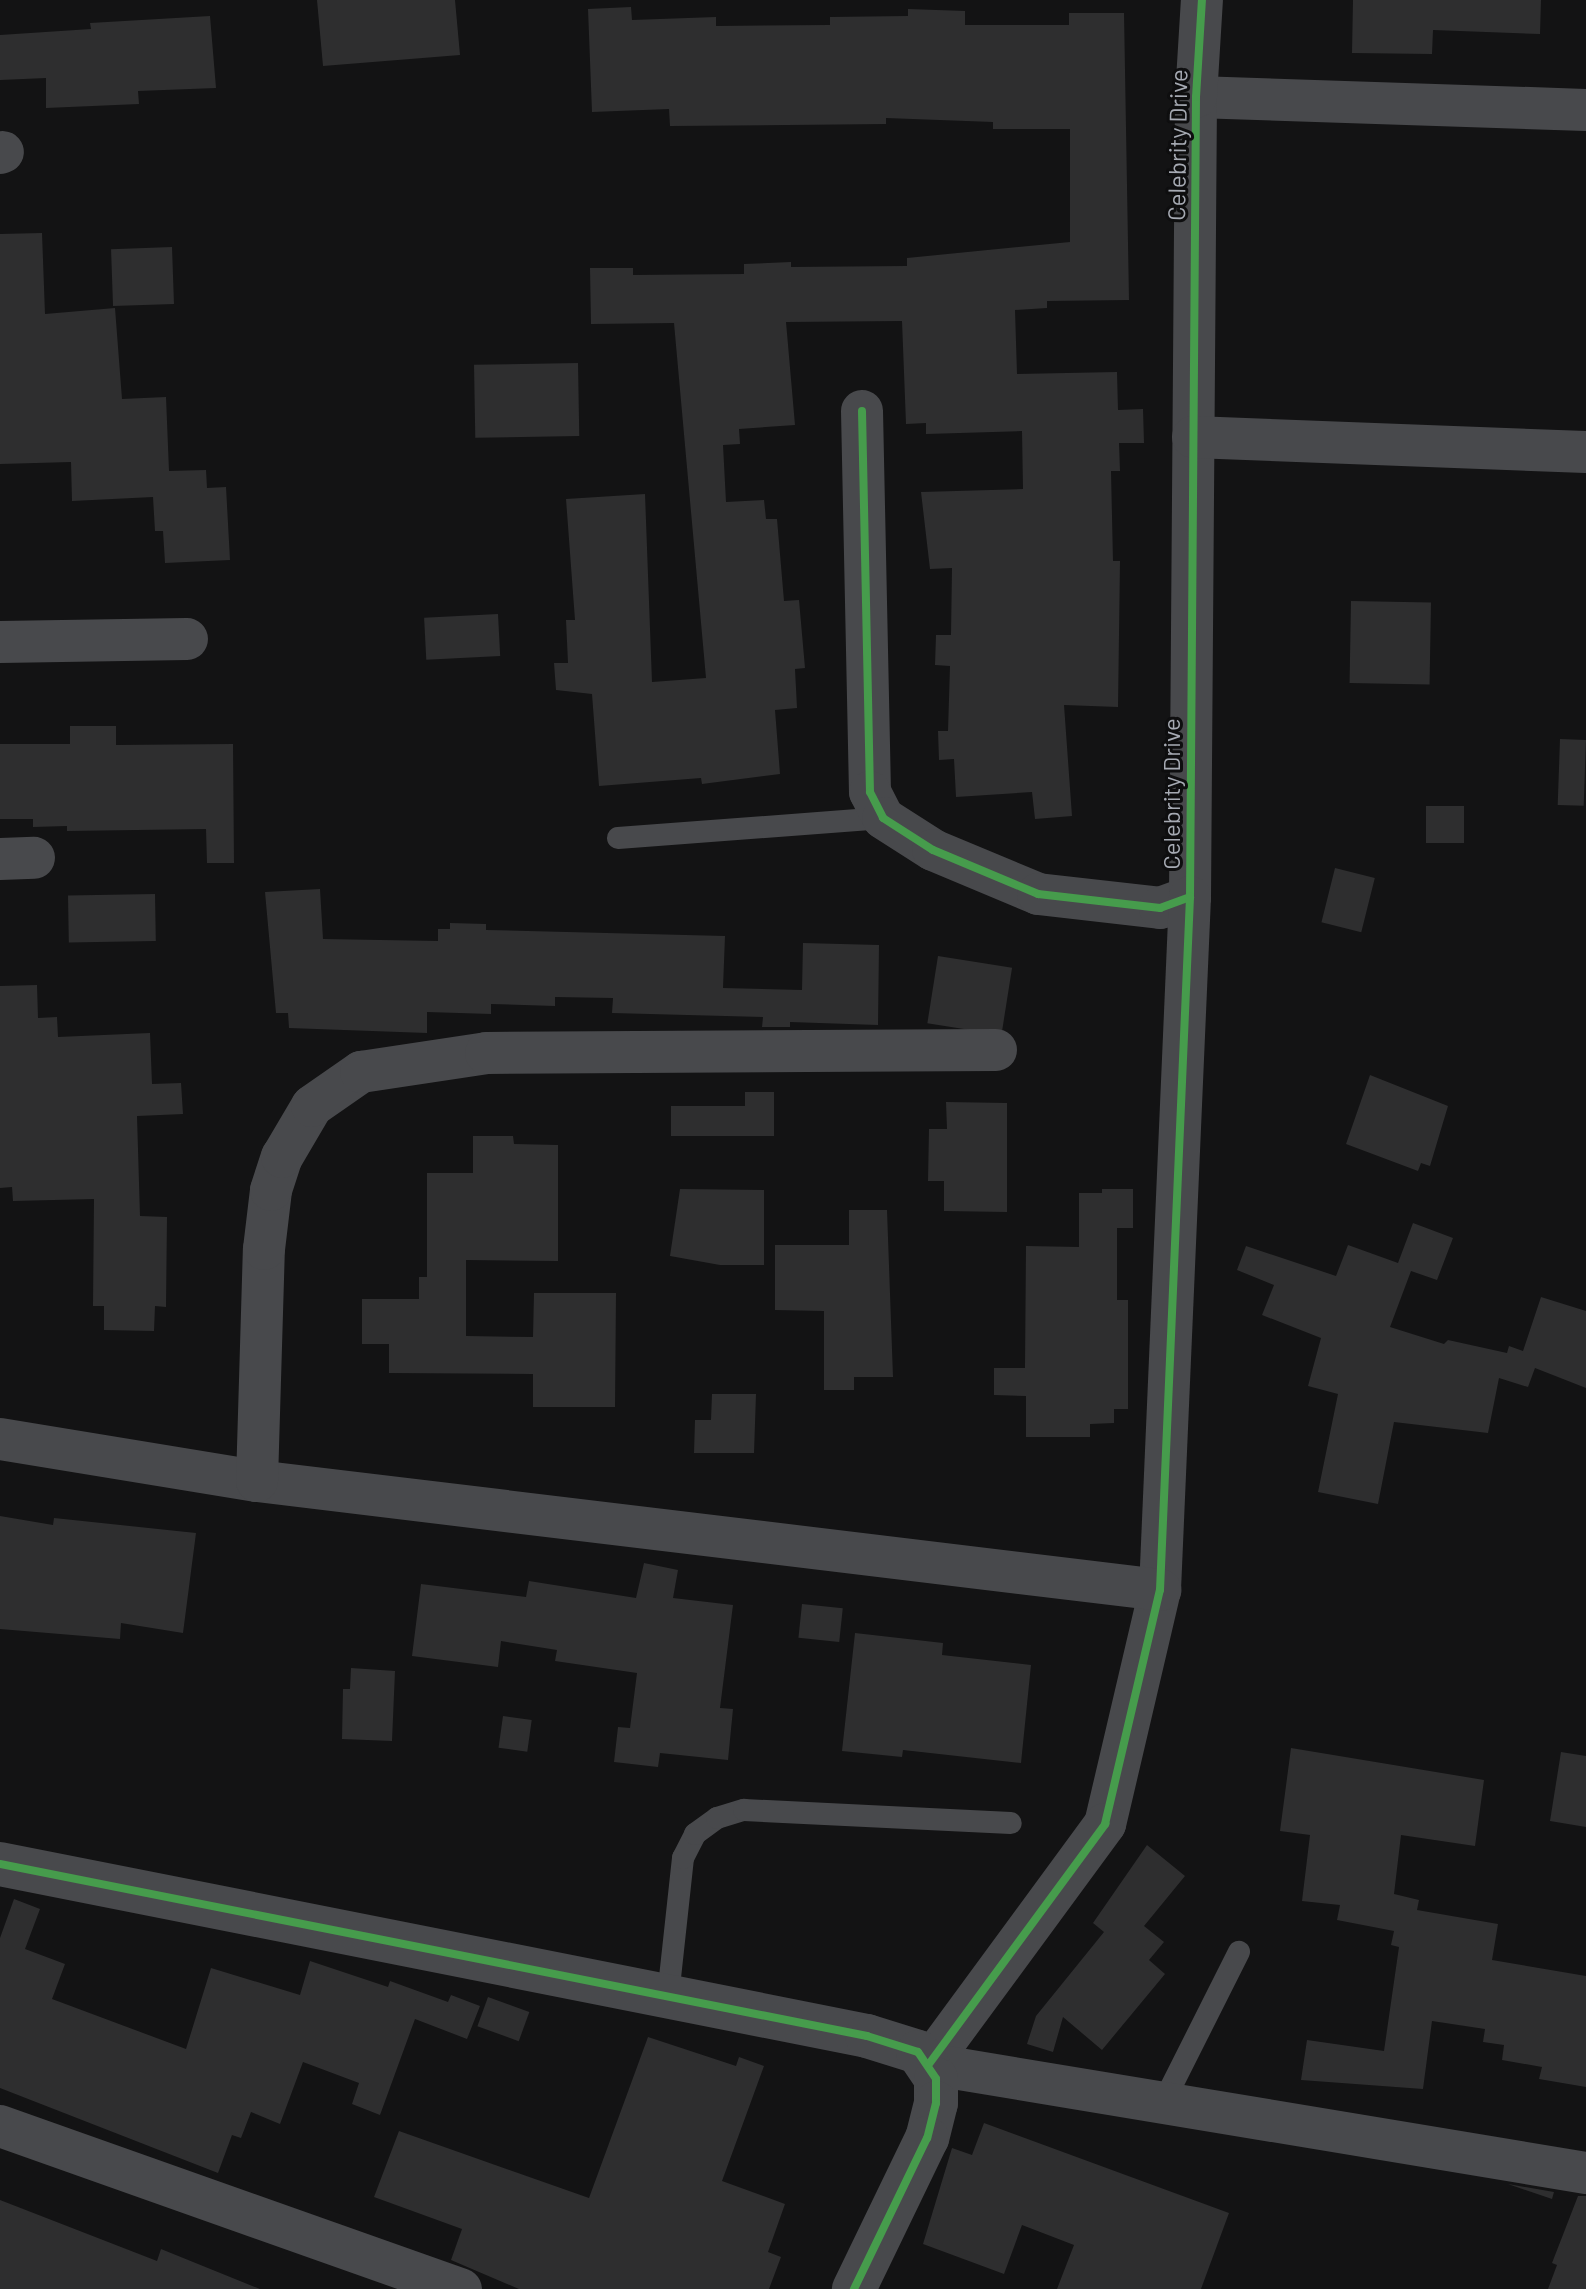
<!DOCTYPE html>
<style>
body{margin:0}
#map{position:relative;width:1586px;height:2289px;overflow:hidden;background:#131314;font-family:Barlow,sans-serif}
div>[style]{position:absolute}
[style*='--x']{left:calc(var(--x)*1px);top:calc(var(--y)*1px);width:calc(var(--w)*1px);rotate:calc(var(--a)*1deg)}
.building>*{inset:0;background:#2e2e2f;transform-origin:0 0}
.service>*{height:22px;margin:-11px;padding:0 11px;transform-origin:11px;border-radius:11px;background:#48494c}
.minor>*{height:42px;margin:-21px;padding:0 21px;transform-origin:21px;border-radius:21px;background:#48494c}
.tertiary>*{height:44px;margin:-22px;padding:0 22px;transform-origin:22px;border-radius:22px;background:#48494c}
.cycleway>*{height:8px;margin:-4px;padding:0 4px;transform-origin:4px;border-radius:4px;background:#469c4c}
span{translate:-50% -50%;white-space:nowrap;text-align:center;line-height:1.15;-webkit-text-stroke:6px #0e0e0f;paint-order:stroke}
.street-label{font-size:24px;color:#a6aab3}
</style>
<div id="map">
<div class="building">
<i style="clip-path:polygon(317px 0,455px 0,460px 55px,323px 66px)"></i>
<i style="clip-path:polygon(1353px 0,1541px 0,1540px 34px,1433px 30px,1432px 54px,1352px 53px)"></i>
<i style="clip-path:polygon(631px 7px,632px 20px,716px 17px,716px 26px,830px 25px,830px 17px,908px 16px,908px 9px,965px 11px,965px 25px,1069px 25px,1069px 13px,1124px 13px,1129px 300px,1047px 301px,1047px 308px,1015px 310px,1017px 374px,1117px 372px,1118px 410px,1143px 409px,1144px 443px,1119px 443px,1120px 471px,1111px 471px,1113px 561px,1120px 561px,1118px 707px,1064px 705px,1072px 816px,1035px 819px,1032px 792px,956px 797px,954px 759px,939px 760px,938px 731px,948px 731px,950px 666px,935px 665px,936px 635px,951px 635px,952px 568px,930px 569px,921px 492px,1023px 489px,1022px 431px,926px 434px,926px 423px,906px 424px,902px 321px,786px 322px,795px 425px,739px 429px,740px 444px,723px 445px,726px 502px,764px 500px,766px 519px,777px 519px,784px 601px,799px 600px,805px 668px,795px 669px,797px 708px,775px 710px,780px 774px,702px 784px,701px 778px,599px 786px,592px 694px,556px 690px,554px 663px,568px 663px,566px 620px,575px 620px,566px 499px,645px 494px,652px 682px,706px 678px,674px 323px,591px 324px,590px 268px,633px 268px,633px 275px,744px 274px,744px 264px,791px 262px,791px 267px,907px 266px,907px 258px,1070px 242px,1070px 129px,993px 129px,993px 122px,886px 118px,886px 124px,670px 126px,669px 109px,592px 112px,588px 9px)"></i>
<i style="clip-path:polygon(210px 16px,216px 88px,138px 91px,139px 104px,46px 108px,46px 78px,0 80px,0 35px,91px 29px,90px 23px)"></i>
<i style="clip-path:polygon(42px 233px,45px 314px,115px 308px,122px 399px,166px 397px,169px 471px,206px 470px,207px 488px,226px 487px,230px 560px,165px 563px,163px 531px,155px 531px,153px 497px,72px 501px,71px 462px,0 464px,0 234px)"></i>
<i style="left:172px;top:247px;width:57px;height:61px;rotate:88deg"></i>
<i style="left:578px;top:363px;width:73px;height:104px;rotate:89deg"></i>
<i style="left:1351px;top:601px;width:80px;height:82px;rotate:1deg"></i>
<i style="left:498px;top:614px;width:42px;height:74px;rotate:87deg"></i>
<i style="clip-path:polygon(70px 726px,116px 726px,116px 745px,233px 744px,234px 863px,207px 863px,206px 829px,67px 831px,67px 826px,33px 827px,33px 819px,0 819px,0 744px,70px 744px)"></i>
<i style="left:1560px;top:739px;width:26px;height:66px;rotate:2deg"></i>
<i style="left:1464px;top:806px;width:37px;height:38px;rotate:90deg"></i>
<i style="left:1335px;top:868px;width:41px;height:56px;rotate:14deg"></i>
<i style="clip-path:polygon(320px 889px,323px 939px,438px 941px,438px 929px,450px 929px,450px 923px,486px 924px,486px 930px,725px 936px,723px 988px,802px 990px,803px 943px,879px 945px,878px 1025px,790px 1022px,790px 1027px,762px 1027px,763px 1017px,612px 1013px,613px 998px,555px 997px,555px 1006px,491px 1004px,491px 1014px,427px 1012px,427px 1033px,289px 1028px,288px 1013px,276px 1013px,265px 892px)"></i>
<i style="left:155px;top:894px;width:47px;height:87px;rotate:89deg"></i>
<i style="left:938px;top:956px;width:75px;height:68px;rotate:9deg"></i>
<i style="clip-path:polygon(37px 985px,38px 1018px,57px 1017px,58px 1037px,150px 1033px,152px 1084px,181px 1083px,183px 1114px,137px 1116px,140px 1216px,167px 1217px,166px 1307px,155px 1306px,154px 1331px,104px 1330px,104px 1306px,93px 1306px,94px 1199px,13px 1201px,12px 1187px,0 1188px,0 986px)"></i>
<i style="clip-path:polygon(1370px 1075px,1448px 1106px,1430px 1166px,1421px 1163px,1418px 1171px,1346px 1144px)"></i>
<i style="clip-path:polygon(745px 1092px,774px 1092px,774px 1136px,671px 1136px,671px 1106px,745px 1106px)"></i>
<i style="clip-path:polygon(946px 1102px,1007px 1103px,1007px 1212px,944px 1211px,944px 1181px,928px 1181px,929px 1129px,947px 1129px)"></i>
<i style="clip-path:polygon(473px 1136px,513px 1136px,514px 1144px,558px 1145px,558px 1261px,466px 1260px,466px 1336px,533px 1337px,534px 1293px,616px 1293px,615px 1407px,533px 1407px,533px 1374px,389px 1373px,389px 1344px,362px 1344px,362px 1299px,419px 1299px,419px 1277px,427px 1277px,427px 1173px,473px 1173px)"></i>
<i style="clip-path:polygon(680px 1189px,764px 1190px,764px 1265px,720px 1265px,670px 1256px)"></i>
<i style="clip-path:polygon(1102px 1189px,1133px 1189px,1133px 1228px,1117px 1228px,1117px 1300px,1128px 1300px,1128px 1409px,1114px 1409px,1114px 1423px,1090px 1424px,1090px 1437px,1026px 1437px,1026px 1396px,994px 1395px,994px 1368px,1025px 1368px,1026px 1246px,1079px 1247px,1079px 1193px,1102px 1193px)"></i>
<i style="clip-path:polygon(849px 1210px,887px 1210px,893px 1377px,854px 1377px,854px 1390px,824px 1390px,824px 1311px,775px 1310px,775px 1245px,849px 1245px)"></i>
<i style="clip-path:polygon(1413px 1223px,1453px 1238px,1437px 1280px,1411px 1271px,1390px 1327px,1444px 1344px,1448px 1340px,1507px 1353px,1509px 1346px,1523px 1351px,1541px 1297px,1586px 1311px,1586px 1388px,1535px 1368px,1528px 1387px,1499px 1378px,1488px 1433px,1394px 1422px,1378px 1504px,1318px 1492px,1338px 1394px,1308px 1386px,1321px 1338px,1262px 1315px,1274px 1285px,1237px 1270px,1246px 1246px,1336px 1276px,1348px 1245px,1398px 1263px)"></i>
<i style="clip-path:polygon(712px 1394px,756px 1394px,754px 1453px,694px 1453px,695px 1420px,711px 1420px)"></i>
<i style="clip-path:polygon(0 1516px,53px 1525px,54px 1518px,196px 1533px,183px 1633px,121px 1623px,120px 1639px,0 1629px)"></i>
<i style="clip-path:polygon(644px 1563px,678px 1570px,673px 1598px,733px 1605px,720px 1708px,733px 1709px,728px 1760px,660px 1753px,658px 1767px,614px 1762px,618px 1727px,630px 1728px,637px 1673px,555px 1661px,557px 1650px,501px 1641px,498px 1667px,412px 1656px,421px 1584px,526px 1597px,529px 1581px,636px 1598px)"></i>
<i style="left:802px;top:1604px;width:41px;height:34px;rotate:6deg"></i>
<i style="clip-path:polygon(855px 1633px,943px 1643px,942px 1655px,1031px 1665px,1021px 1763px,903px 1750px,902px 1757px,842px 1751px)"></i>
<i style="clip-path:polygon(351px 1668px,395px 1671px,392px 1741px,342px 1739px,343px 1689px,350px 1689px)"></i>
<i style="left:503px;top:1716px;width:29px;height:32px;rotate:8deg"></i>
<i style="clip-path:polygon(1291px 1748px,1484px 1780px,1475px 1846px,1401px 1835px,1394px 1894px,1419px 1900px,1417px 1910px,1498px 1924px,1492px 1960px,1586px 1976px,1586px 2087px,1539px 2079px,1542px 2067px,1502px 2060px,1504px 2045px,1483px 2042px,1485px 2029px,1432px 2021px,1423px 2089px,1301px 2080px,1307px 2040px,1384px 2051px,1399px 1947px,1391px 1945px,1394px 1931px,1337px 1920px,1340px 1905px,1302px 1901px,1310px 1835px,1280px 1831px)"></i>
<i style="clip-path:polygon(1561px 1752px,1586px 1756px,1586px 1827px,1550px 1821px)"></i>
<i style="clip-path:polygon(1147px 1845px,1185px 1876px,1144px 1926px,1164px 1942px,1149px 1960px,1165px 1974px,1102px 2050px,1063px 2017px,1053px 2052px,1027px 2044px,1036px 2016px,1104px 1932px,1093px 1923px)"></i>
<i style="clip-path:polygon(14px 1899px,40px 1909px,25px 1949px,65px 1964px,52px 1999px,186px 2049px,211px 1968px,300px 1995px,310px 1961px,388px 1987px,390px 1981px,448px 2002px,451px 1995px,480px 2006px,467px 2039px,415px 2019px,380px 2115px,352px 2104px,359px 2083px,303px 2062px,280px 2124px,251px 2112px,241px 2138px,232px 2135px,218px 2173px,0 2088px,0 1938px)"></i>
<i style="left:488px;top:1997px;width:44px;height:31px;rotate:20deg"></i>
<i style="clip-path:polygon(648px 2037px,736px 2066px,739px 2057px,764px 2066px,722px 2181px,785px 2204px,768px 2252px,781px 2257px,769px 2289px,519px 2289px,451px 2260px,462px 2229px,374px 2197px,399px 2131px,589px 2198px)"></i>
<i style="clip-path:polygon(984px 2123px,1229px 2213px,1201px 2289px,1057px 2289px,1074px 2245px,1022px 2225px,1004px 2274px,923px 2244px,952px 2148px,972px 2155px)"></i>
<i style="clip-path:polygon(1508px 2184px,1554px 2192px,1552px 2199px)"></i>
<i style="clip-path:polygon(1578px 2196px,1586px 2196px,1586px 2289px,1548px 2289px,1557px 2265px,1552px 2263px)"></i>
<i style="clip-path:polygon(0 2200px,157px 2261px,161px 2249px,260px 2289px,0 2289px)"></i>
</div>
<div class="service">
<i style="--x:618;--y:838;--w:266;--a:-4.3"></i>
<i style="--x:668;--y:1996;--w:139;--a:-83.8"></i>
<i style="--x:683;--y:1858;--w:27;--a:-63"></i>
<i style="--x:695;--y:1834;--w:27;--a:-36"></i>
<i style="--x:717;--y:1818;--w:28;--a:-17"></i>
<i style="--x:744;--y:1810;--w:267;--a:2.8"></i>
<i style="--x:1164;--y:2101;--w:167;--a:-63.3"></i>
</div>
<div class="minor">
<i style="--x:1196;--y:97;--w:390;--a:1.9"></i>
<i style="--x:0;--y:153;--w:3;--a:-18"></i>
<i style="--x:862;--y:411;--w:381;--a:88.8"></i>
<i style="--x:870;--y:792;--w:29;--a:63"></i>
<i style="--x:883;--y:818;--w:59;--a:32.6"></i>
<i style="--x:933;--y:850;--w:114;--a:22.7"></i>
<i style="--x:1038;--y:894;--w:123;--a:6.5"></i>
<i style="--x:1160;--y:908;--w:32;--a:-20"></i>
<i style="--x:1190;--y:897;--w:800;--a:-89.57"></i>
<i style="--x:1196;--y:97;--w:97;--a:-86.5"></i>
<i style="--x:1193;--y:437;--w:393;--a:2.2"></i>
<i style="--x:0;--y:642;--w:187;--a:-0.9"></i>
<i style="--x:0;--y:859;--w:34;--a:-2"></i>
<i style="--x:1190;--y:897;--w:694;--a:92.48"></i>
<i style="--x:1160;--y:1590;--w:240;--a:103.2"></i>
<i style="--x:1105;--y:1824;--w:298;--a:126.3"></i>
<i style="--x:929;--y:2064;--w:666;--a:9.42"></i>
<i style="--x:0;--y:1439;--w:260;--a:9.3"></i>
<i style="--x:257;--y:1481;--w:910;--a:6.88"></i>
<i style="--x:257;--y:1481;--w:232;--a:-88.3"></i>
<i style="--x:264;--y:1249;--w:59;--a:-83.2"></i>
<i style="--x:271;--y:1190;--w:35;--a:-72"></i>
<i style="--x:282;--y:1157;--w:59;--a:-59.5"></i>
<i style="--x:312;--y:1106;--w:60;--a:-34.8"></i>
<i style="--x:361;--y:1072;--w:126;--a:-8.6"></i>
<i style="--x:486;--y:1053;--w:510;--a:-0.34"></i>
<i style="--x:0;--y:2126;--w:489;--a:19.5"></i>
</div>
<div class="tertiary">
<i style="--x:0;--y:1864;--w:884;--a:11.22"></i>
<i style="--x:867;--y:2036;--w:53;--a:17.4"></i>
<i style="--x:918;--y:2052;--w:32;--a:56"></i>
<i style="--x:936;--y:2079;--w:24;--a:90"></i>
<i style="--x:936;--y:2103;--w:36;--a:104"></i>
<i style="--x:927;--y:2138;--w:168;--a:115.8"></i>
</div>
<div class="cycleway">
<i style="--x:862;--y:411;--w:381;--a:88.8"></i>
<i style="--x:870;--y:792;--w:29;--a:63"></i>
<i style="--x:883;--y:818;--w:59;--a:32.6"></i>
<i style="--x:933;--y:850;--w:114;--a:22.7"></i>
<i style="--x:1038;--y:894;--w:123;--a:6.5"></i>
<i style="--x:1160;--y:908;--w:32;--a:-20"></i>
<i style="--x:1190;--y:897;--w:800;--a:-89.57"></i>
<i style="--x:1196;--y:97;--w:97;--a:-86.5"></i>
<i style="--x:0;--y:1864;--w:884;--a:11.22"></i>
<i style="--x:867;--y:2036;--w:53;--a:17.4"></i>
<i style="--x:918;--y:2052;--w:32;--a:56"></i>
<i style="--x:936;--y:2079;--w:24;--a:90"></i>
<i style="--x:936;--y:2103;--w:36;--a:104"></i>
<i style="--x:927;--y:2138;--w:168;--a:115.8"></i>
<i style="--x:929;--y:2064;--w:298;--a:-53.7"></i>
<i style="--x:1105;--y:1824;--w:240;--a:-76.8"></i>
<i style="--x:1160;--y:1590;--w:694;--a:-87.52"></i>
</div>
<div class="street-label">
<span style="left:1177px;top:145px;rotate:-89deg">Celebrity Drive</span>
<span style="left:1171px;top:794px;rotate:-90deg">Celebrity Drive</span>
</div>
</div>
